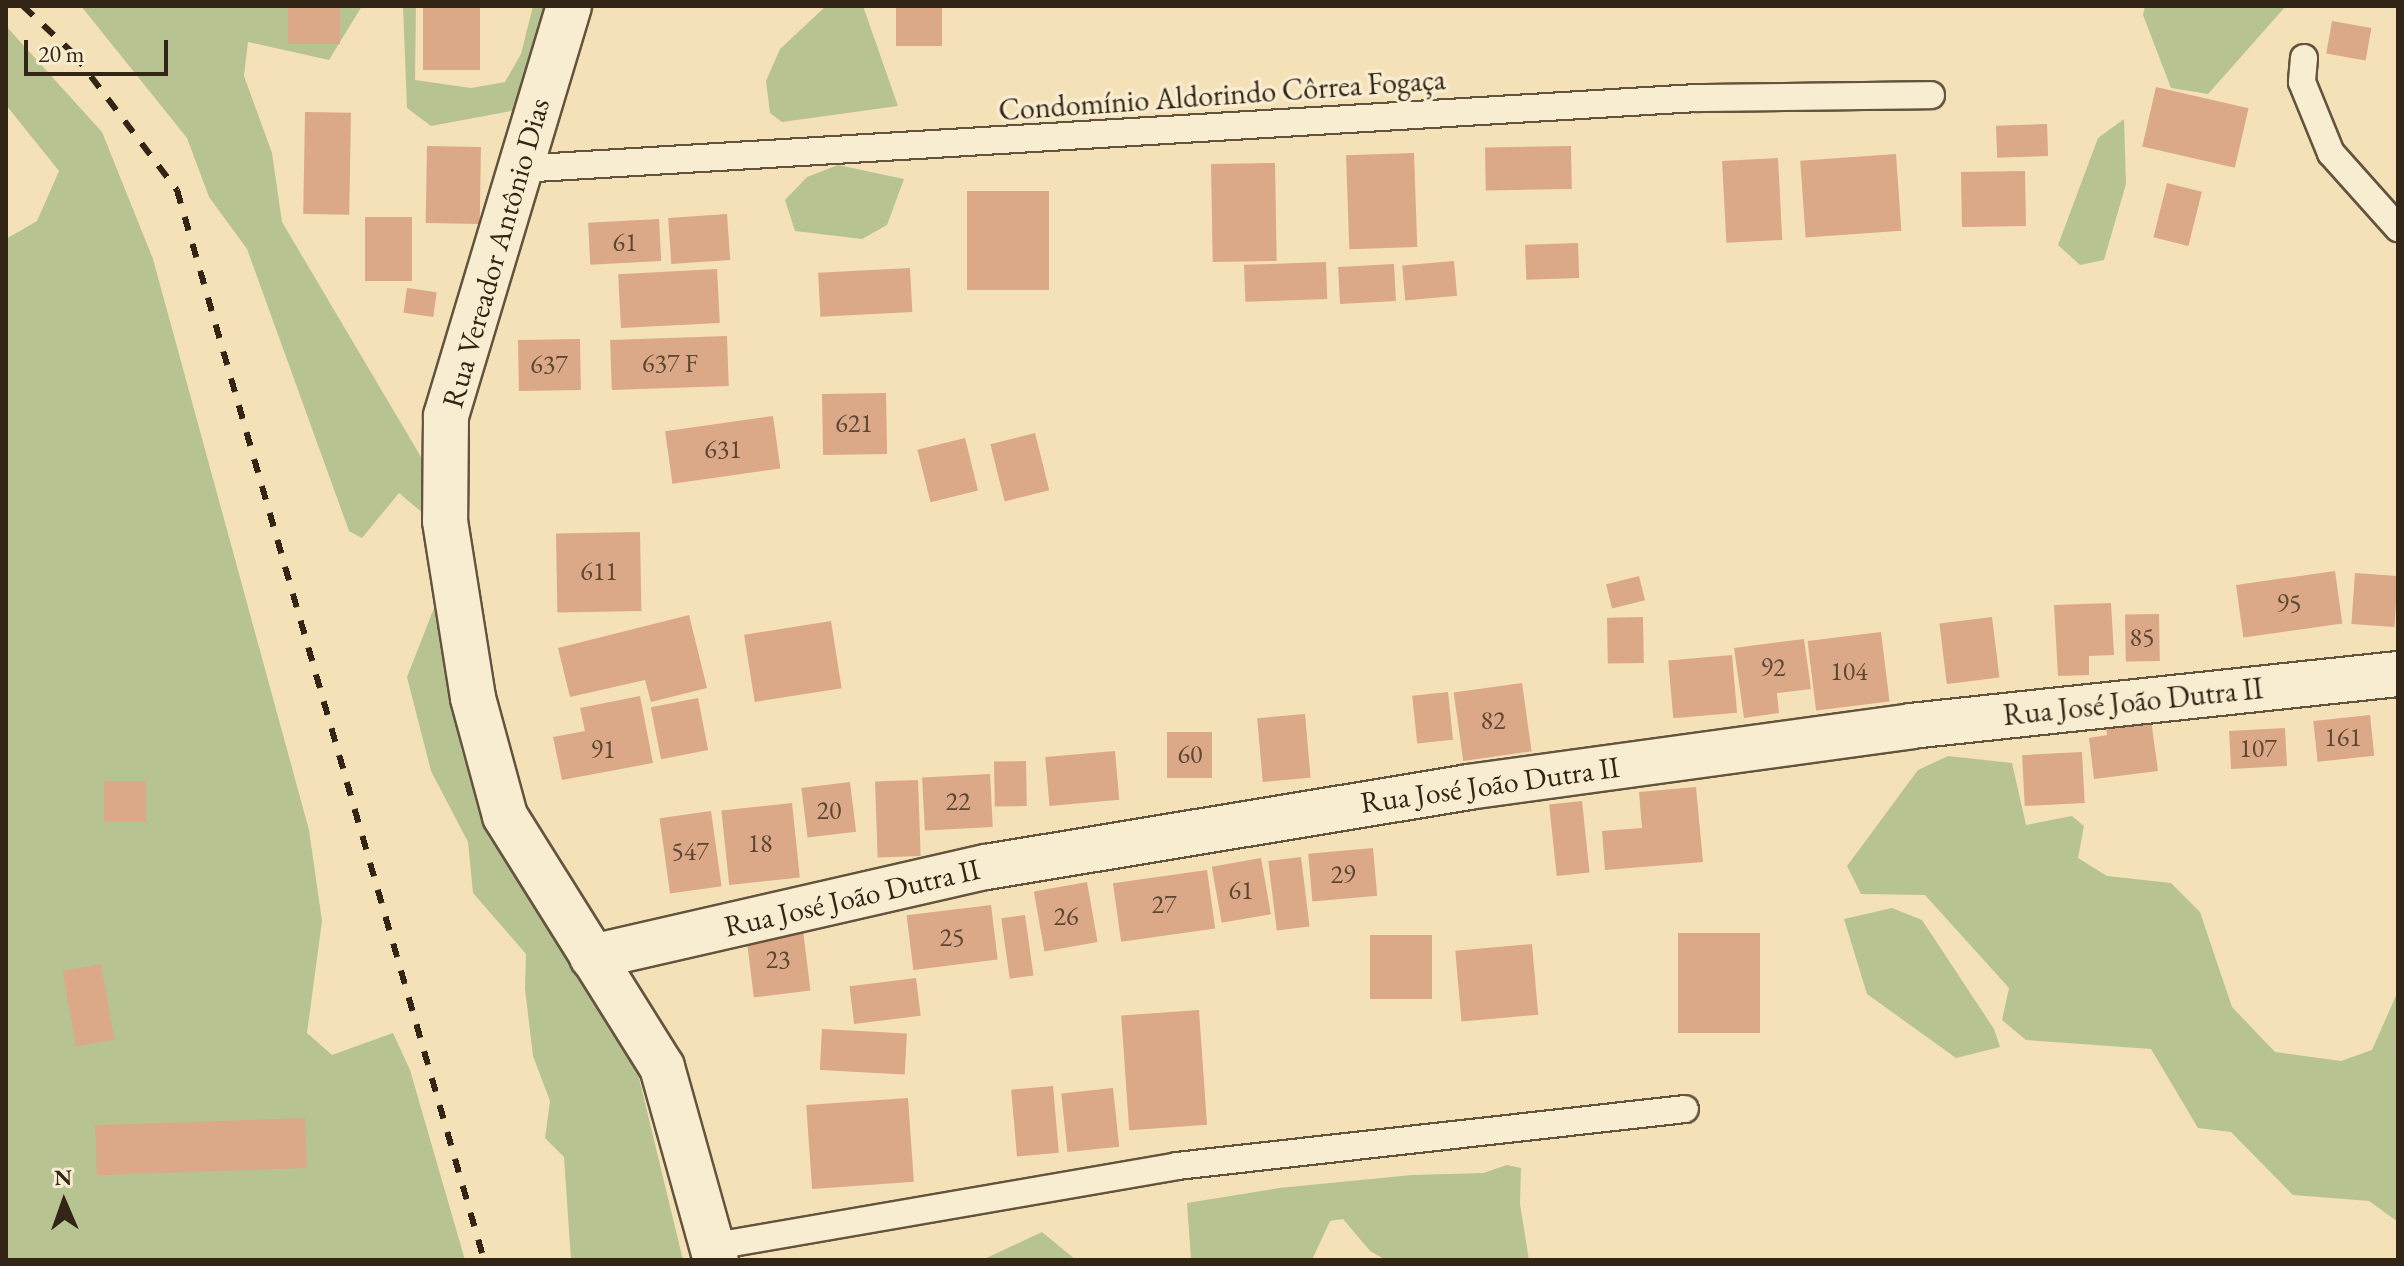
<!DOCTYPE html>
<meta charset="utf-8">
<style>
body{margin:0}
#map{position:relative;width:2404px;height:1266px;overflow:hidden;background:#f5e1b8;font-family:"EB Garamond",serif}
div>[style]{position:absolute}
[style*='--x']{left:calc(var(--x)*1px);top:calc(var(--y)*1px);width:calc(var(--w)*1px);rotate:calc(var(--a)*1deg)}
.green>*{inset:0;background:#b7c492}
.building>*{inset:0;background:#dba888;transform-origin:0 0}
.roads{filter:drop-shadow(2px 0 #64543e) drop-shadow(-2px 0 #64543e) drop-shadow(0 2px #64543e) drop-shadow(0 -2px #64543e)}
.lane>*{height:26px;margin:-13px;padding:0 13px;transform-origin:13px;border-radius:13px;background:#f8ecd1}
.street>*{height:44px;margin:-22px;padding:0 22px;transform-origin:22px;border-radius:22px;background:#f8ecd1}
.secondary>*{height:44px;margin:-22px;padding:0 22px;transform-origin:22px;border-radius:22px;background:#f8ecd1}
.rail>*{height:6px;margin-top:-3px;transform-origin:0;background:repeating-linear-gradient(90deg,#332516 0 14px,transparent 0 28px)}
span{translate:-50% -50%;white-space:nowrap;text-align:center;line-height:1.15;-webkit-text-stroke:7px #f8ecd1;paint-order:stroke}
.number-label{font-size:26px;color:#5d4632}
.number-label span{-webkit-text-stroke-width:0}
.street-label{font-size:30px;color:#332516}
.frame{position:absolute;inset:0;border:8px solid #332516;pointer-events:none}
.north{position:absolute;left:24px;top:1162px;width:80px;height:80px;-webkit-text-stroke:6px #f8ecd1;paint-order:stroke;rotate:358deg;font-size:22px;font-weight:700;line-height:32px;text-align:center;color:#332516}
.north::after{content:'';display:block;margin:auto;width:28px;height:36px;background:#332516;clip-path:polygon(50% 0,100% 100%,50% 72%,0 100%)}
.scale{position:absolute;left:24px;top:40px;width:144px;height:36px;box-sizing:border-box;border:4px solid #332516;border-top:0;padding-left:10px;font-size:24px;line-height:28px;white-space:nowrap;color:#332516;-webkit-text-stroke:6px #f8ecd1;paint-order:stroke}
</style>
<div id="map">
<div class="green">
<i style="clip-path:polygon(81px 6px,362px 6px,329px 60px,248px 42px,244px 76px,272px 153px,282px 222px,424px 462px,461px 749px,483px 811px,588px 991px,633px 1053px,683px 1260px,571px 1260px,564px 1157px,545px 1138px,550px 1101px,533px 1056px,525px 989px,526px 954px,473px 893px,468px 842px,431px 771px,407px 677px,434px 608px,424px 514px,399px 493px,362px 538px,349px 531px,247px 249px,209px 197px,187px 138px)"></i>
<i style="clip-path:polygon(403px 6px,416px 6px,415px 80px,471px 88px,505px 82px,521px 54px,533px 6px,547px 6px,516px 110px,431px 126px,407px 108px)"></i>
<i style="clip-path:polygon(826px 6px,863px 6px,898px 106px,782px 122px,770px 113px,766px 81px,780px 49px)"></i>
<i style="clip-path:polygon(2145px 6px,2286px 6px,2208px 94px,2171px 88px,2143px 15px)"></i>
<i style="clip-path:polygon(6px 26px,102px 132px,153px 259px,309px 830px,322px 921px,307px 1033px,332px 1055px,393px 1033px,410px 1070px,465px 1260px,6px 1260px,6px 239px,37px 221px,59px 171px,6px 105px)"></i>
<i style="clip-path:polygon(2124px 119px,2126px 184px,2104px 260px,2080px 265px,2058px 245px,2098px 138px)"></i>
<i style="clip-path:polygon(838px 165px,904px 179px,887px 225px,862px 239px,795px 231px,785px 200px,807px 177px)"></i>
<i style="clip-path:polygon(1948px 756px,2012px 763px,2026px 825px,2072px 816px,2084px 826px,2078px 858px,2107px 876px,2171px 883px,2200px 912px,2232px 1007px,2275px 1052px,2341px 1061px,2372px 1050px,2398px 991px,2398px 1222px,2369px 1201px,2293px 1195px,2231px 1132px,2198px 1128px,2151px 1049px,2026px 1040px,2002px 1020px,2009px 988px,1925px 895px,1861px 894px,1847px 866px,1918px 770px)"></i>
<i style="clip-path:polygon(1892px 908px,1922px 920px,1994px 1029px,2000px 1047px,1956px 1058px,1867px 994px,1844px 919px)"></i>
<i style="clip-path:polygon(1507px 1165px,1521px 1168px,1520px 1204px,1529px 1260px,1386px 1260px,1370px 1251px,1343px 1219px,1330px 1221px,1312px 1260px,1191px 1260px,1187px 1203px,1279px 1188px,1412px 1175px,1483px 1173px)"></i>
<i style="clip-path:polygon(1042px 1232px,1076px 1260px,982px 1260px)"></i>
</div>
<div class="building">
<i style="left:288px;top:6px;width:52px;height:38px"></i>
<i style="left:423px;top:6px;width:57px;height:64px"></i>
<i style="left:896px;top:6px;width:46px;height:40px"></i>
<i style="left:2332px;top:21px;width:40px;height:33px;rotate:10deg"></i>
<i style="left:2156px;top:87px;width:95px;height:61px;rotate:13deg"></i>
<i style="left:305px;top:112px;width:46px;height:102px;rotate:1deg"></i>
<i style="left:2047px;top:124px;width:32px;height:51px;rotate:88deg"></i>
<i style="left:427px;top:146px;width:54px;height:77px;rotate:1deg"></i>
<i style="left:1571px;top:146px;width:43px;height:86px;rotate:89deg"></i>
<i style="left:1414px;top:153px;width:94px;height:68px;rotate:88deg"></i>
<i style="left:1896px;top:154px;width:77px;height:96px;rotate:86deg"></i>
<i style="left:1778px;top:158px;width:82px;height:56px;rotate:87deg"></i>
<i style="left:1275px;top:163px;width:98px;height:64px;rotate:89deg"></i>
<i style="left:2025px;top:171px;width:55px;height:64px;rotate:89deg"></i>
<i style="left:2167px;top:183px;width:36px;height:56px;rotate:14deg"></i>
<i style="left:1049px;top:191px;width:99px;height:82px;rotate:90deg"></i>
<i style="left:727px;top:214px;width:46px;height:59px;rotate:86deg"></i>
<i style="left:365px;top:217px;width:47px;height:64px"></i>
<i style="left:659px;top:219px;width:42px;height:71px;rotate:87deg"></i>
<i style="left:1578px;top:243px;width:35px;height:53px;rotate:88deg"></i>
<i style="left:1454px;top:261px;width:35px;height:52px;rotate:85deg"></i>
<i style="left:1326px;top:262px;width:37px;height:82px;rotate:88deg"></i>
<i style="left:1394px;top:264px;width:37px;height:56px;rotate:87deg"></i>
<i style="left:910px;top:268px;width:44px;height:92px;rotate:87deg"></i>
<i style="left:717px;top:269px;width:54px;height:99px;rotate:87deg"></i>
<i style="left:407px;top:288px;width:30px;height:25px;rotate:8deg"></i>
<i style="left:727px;top:336px;width:50px;height:117px;rotate:88deg"></i>
<i style="left:580px;top:339px;width:51px;height:62px;rotate:89deg"></i>
<i style="left:886px;top:393px;width:61px;height:64px;rotate:89deg"></i>
<i style="left:773px;top:416px;width:53px;height:109px;rotate:82deg"></i>
<i style="left:1035px;top:433px;width:59px;height:46px;rotate:76deg"></i>
<i style="left:965px;top:438px;width:54px;height:49px;rotate:76deg"></i>
<i style="left:640px;top:532px;width:79px;height:84px;rotate:89deg"></i>
<i style="left:2335px;top:571px;width:53px;height:100px;rotate:82deg"></i>
<i style="left:2355px;top:573px;width:43px;height:51px;rotate:4deg"></i>
<i style="left:1639px;top:576px;width:25px;height:34px;rotate:76deg"></i>
<i style="clip-path:polygon(2111px 603px,2114px 655px,2089px 656px,2089px 675px,2058px 676px,2054px 605px)"></i>
<i style="left:2159px;top:614px;width:47px;height:34px;rotate:89deg"></i>
<i style="clip-path:polygon(689px 615px,707px 688px,651px 702px,645px 680px,570px 697px,558px 648px)"></i>
<i style="left:1643px;top:617px;width:46px;height:36px;rotate:89deg"></i>
<i style="left:1992px;top:617px;width:61px;height:53px;rotate:83deg"></i>
<i style="left:831px;top:621px;width:68px;height:88px;rotate:81deg"></i>
<i style="left:1881px;top:632px;width:70px;height:74px;rotate:83deg"></i>
<i style="clip-path:polygon(1804px 639px,1811px 689px,1777px 693px,1779px 713px,1744px 718px,1734px 648px)"></i>
<i style="left:1732px;top:655px;width:58px;height:64px;rotate:85deg"></i>
<i style="left:1522px;top:683px;width:69px;height:69px;rotate:82deg"></i>
<i style="left:1448px;top:692px;width:48px;height:36px;rotate:84deg"></i>
<i style="clip-path:polygon(640px 696px,653px 763px,562px 780px,553px 737px,585px 731px,580px 708px)"></i>
<i style="left:698px;top:698px;width:53px;height:48px;rotate:79deg"></i>
<i style="clip-path:polygon(2150px 712px,2158px 771px,2094px 779px,2089px 738px,2107px 735px,2105px 718px)"></i>
<i style="left:1305px;top:714px;width:64px;height:48px;rotate:85deg"></i>
<i style="left:2370px;top:715px;width:41px;height:57px;rotate:84deg"></i>
<i style="left:2285px;top:728px;width:38px;height:56px;rotate:87deg"></i>
<i style="left:1212px;top:732px;width:46px;height:45px;rotate:90deg"></i>
<i style="left:1115px;top:751px;width:49px;height:70px;rotate:85deg"></i>
<i style="left:2082px;top:752px;width:51px;height:60px;rotate:87deg"></i>
<i style="left:1026px;top:761px;width:45px;height:32px;rotate:89deg"></i>
<i style="left:990px;top:774px;width:53px;height:68px;rotate:87deg"></i>
<i style="left:918px;top:780px;width:76px;height:43px;rotate:88deg"></i>
<i style="left:146px;top:781px;width:41px;height:42px;rotate:90deg"></i>
<i style="left:850px;top:782px;width:50px;height:49px;rotate:83deg"></i>
<i style="clip-path:polygon(1696px 787px,1703px 862px,1605px 870px,1602px 831px,1642px 828px,1639px 792px)"></i>
<i style="left:1582px;top:801px;width:72px;height:33px;rotate:84deg"></i>
<i style="left:792px;top:803px;width:75px;height:71px;rotate:84deg"></i>
<i style="left:711px;top:811px;width:76px;height:52px;rotate:82deg"></i>
<i style="left:1373px;top:848px;width:48px;height:65px;rotate:85deg"></i>
<i style="left:1301px;top:857px;width:70px;height:33px;rotate:83deg"></i>
<i style="left:1261px;top:858px;width:57px;height:50px;rotate:80deg"></i>
<i style="left:1207px;top:870px;width:59px;height:95px;rotate:82deg"></i>
<i style="left:1087px;top:882px;width:61px;height:54px;rotate:80deg"></i>
<i style="left:991px;top:905px;width:55px;height:85px;rotate:83deg"></i>
<i style="left:1025px;top:915px;width:61px;height:24px;rotate:82deg"></i>
<i style="left:802px;top:922px;width:69px;height:57px;rotate:83deg"></i>
<i style="left:1678px;top:933px;width:82px;height:100px"></i>
<i style="left:1432px;top:935px;width:64px;height:62px;rotate:90deg"></i>
<i style="left:1532px;top:944px;width:71px;height:77px;rotate:85deg"></i>
<i style="left:101px;top:964px;width:77px;height:39px;rotate:80deg"></i>
<i style="left:916px;top:978px;width:38px;height:67px;rotate:83deg"></i>
<i style="left:1199px;top:1010px;width:115px;height:78px;rotate:86deg"></i>
<i style="left:822px;top:1029px;width:85px;height:41px;rotate:3deg"></i>
<i style="left:1053px;top:1086px;width:67px;height:42px;rotate:85deg"></i>
<i style="left:1113px;top:1088px;width:59px;height:52px;rotate:84deg"></i>
<i style="left:908px;top:1098px;width:84px;height:102px;rotate:86deg"></i>
<i style="left:305px;top:1118px;width:50px;height:210px;rotate:88deg"></i>
</div>
<div class="roads">
<div class="lane">
<i style="--x:2304;--y:58;--w:24;--a:95"></i>
<i style="--x:2302;--y:82;--w:77;--a:67.8"></i>
<i style="--x:2331;--y:153;--w:101;--a:48.2"></i>
<i style="--x:519;--y:169;--w:1181;--a:-3.45"></i>
<i style="--x:1698;--y:98;--w:233;--a:-0.7"></i>
<i style="--x:715;--y:1246;--w:469;--a:-9.8"></i>
<i style="--x:1177;--y:1166;--w:511;--a:-6.4"></i>
</div>
<div class="street">
<i style="--x:592;--y:957;--w:404;--a:-12.9"></i>
<i style="--x:986;--y:867;--w:489;--a:-9.4"></i>
<i style="--x:1468;--y:787;--w:447;--a:-7.8"></i>
<i style="--x:1911;--y:726;--w:490;--a:-6.1"></i>
</div>
<div class="secondary">
<i style="--x:569;--y:6;--w:428;--a:106.7"></i>
<i style="--x:446;--y:416;--w:105;--a:90.5"></i>
<i style="--x:445;--y:521;--w:179;--a:81"></i>
<i style="--x:473;--y:698;--w:122;--a:74.8"></i>
<i style="--x:505;--y:816;--w:296;--a:58"></i>
<i style="--x:662;--y:1067;--w:200;--a:74.4"></i>
</div>
</div>
<div class="rail">
<i style="--x:23;--y:6;--w:70;--a:43.3"></i>
<i style="--x:74;--y:54;--w:171;--a:52.9"></i>
<i style="--x:177;--y:190;--w:1113;--a:73.99"></i>
</div>
<div class="number-label">
<span style="left:625px;top:243px">61</span>
<span style="left:670px;top:364px">637 F</span>
<span style="left:549px;top:365px">637</span>
<span style="left:854px;top:424px">621</span>
<span style="left:723px;top:450px">631</span>
<span style="left:599px;top:572px">611</span>
<span style="left:2289px;top:604px">95</span>
<span style="left:2142px;top:638px">85</span>
<span style="left:1773px;top:668px">92</span>
<span style="left:1849px;top:672px">104</span>
<span style="left:1493px;top:721px">82</span>
<span style="left:2343px;top:738px">161</span>
<span style="left:2258px;top:749px">107</span>
<span style="left:603px;top:750px">91</span>
<span style="left:1190px;top:755px">60</span>
<span style="left:958px;top:802px">22</span>
<span style="left:829px;top:811px">20</span>
<span style="left:760px;top:844px">18</span>
<span style="left:690px;top:852px">547</span>
<span style="left:1343px;top:875px">29</span>
<span style="left:1241px;top:891px">61</span>
<span style="left:1164px;top:905px">27</span>
<span style="left:1066px;top:917px">26</span>
<span style="left:952px;top:938px">25</span>
<span style="left:778px;top:960px">23</span>
</div>
<div class="street-label">
<span style="left:1222px;top:95px;rotate:-4deg">Condomínio Aldorindo Côrrea Fogaça</span>
<span style="left:496px;top:253px;rotate:-74deg">Rua Vereador Antônio Dias</span>
<span style="left:2133px;top:702px;rotate:-6deg">Rua José João Dutra II</span>
<span style="left:1490px;top:785px;rotate:-8deg">Rua José João Dutra II</span>
<span style="left:852px;top:898px;rotate:-13deg">Rua José João Dutra II</span>
</div>
<div class="frame"></div>
<div class="north">N</div>
<div class="scale">20 m</div>
</div>
